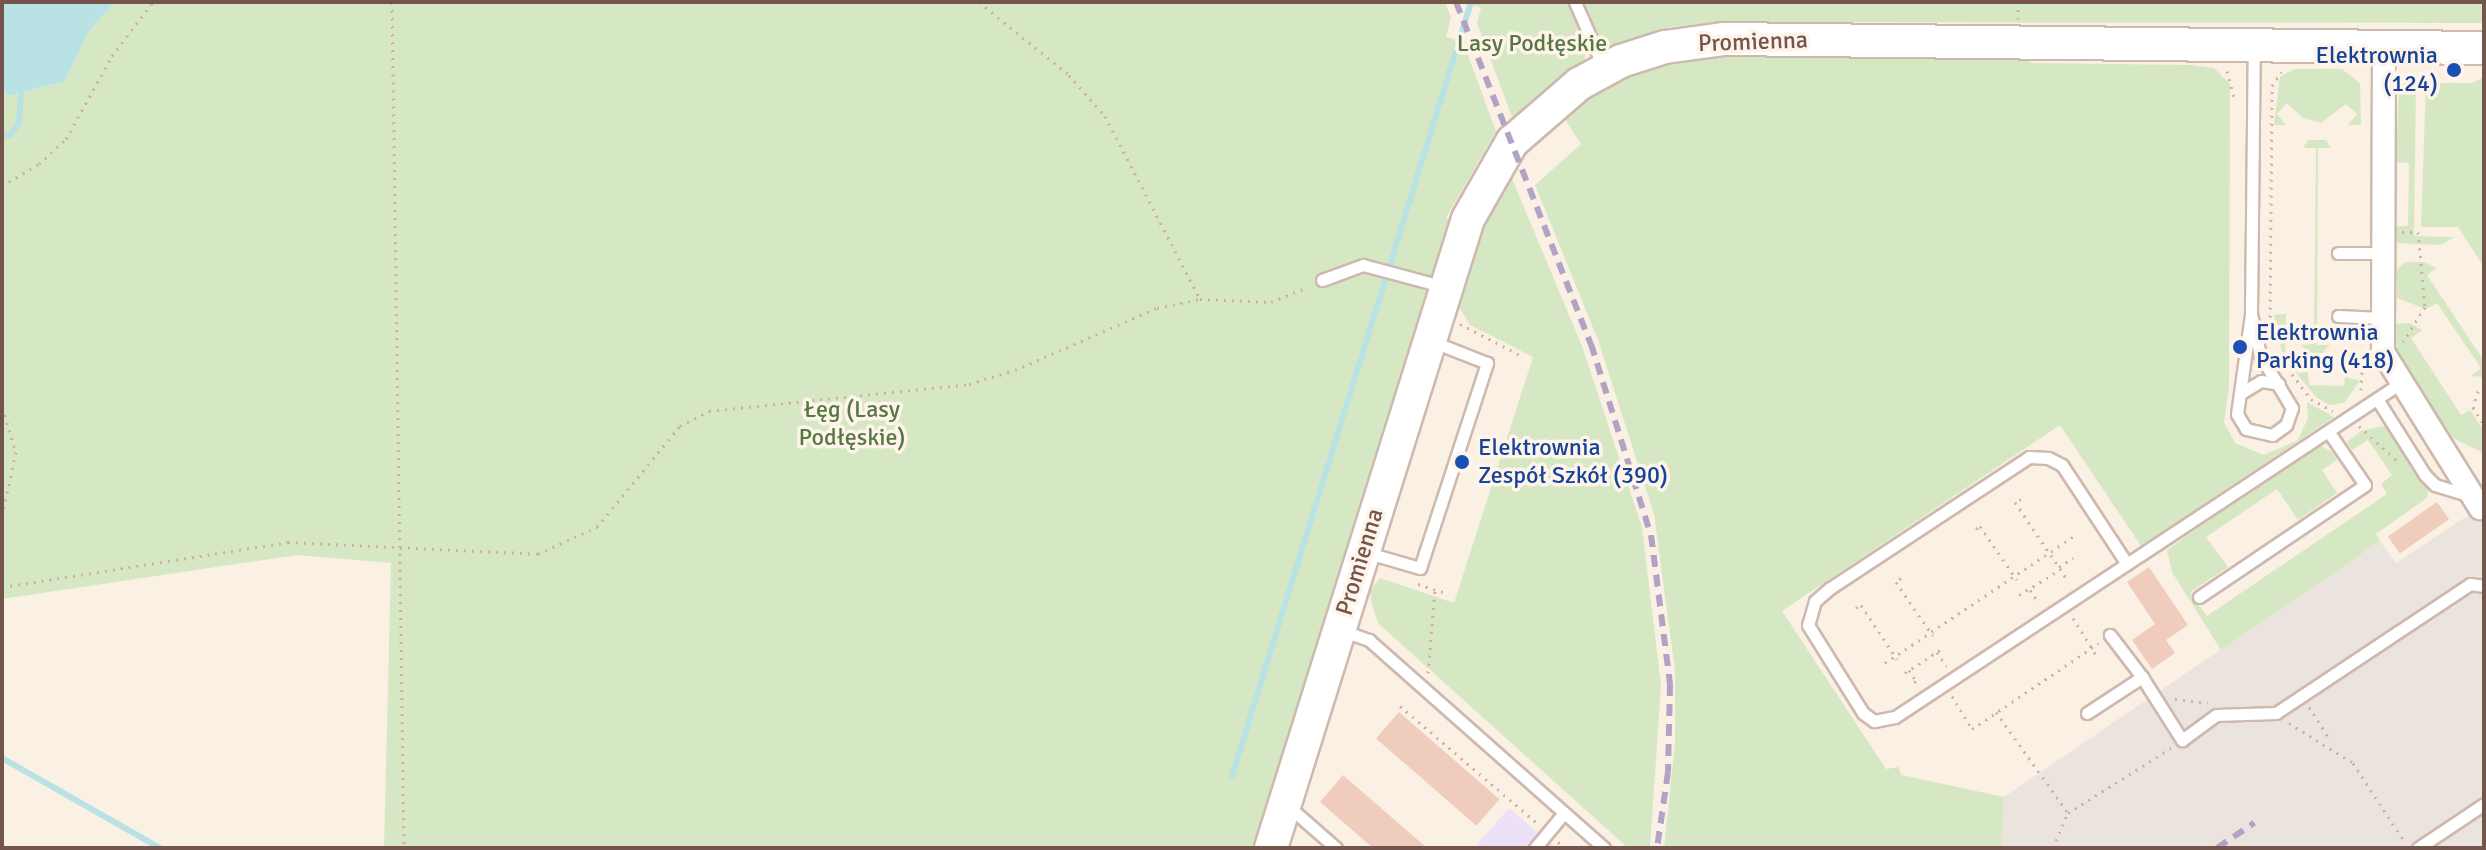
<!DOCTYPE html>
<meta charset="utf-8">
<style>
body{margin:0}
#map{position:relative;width:2486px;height:850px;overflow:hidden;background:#fbf0e4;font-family:Signika,sans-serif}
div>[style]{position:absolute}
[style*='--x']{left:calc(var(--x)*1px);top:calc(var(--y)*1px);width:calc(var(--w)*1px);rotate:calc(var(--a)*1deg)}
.industrial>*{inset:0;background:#ebe3de}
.education>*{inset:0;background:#ede1f7}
.green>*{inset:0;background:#d6e8c3}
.water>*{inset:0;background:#b9e2e4}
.stream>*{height:6px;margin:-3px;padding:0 3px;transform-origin:3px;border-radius:3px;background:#b9e2e4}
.building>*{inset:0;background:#f0ccbd;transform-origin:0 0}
.path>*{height:3px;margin-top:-1.5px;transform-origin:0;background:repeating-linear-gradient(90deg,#d4afa0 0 2px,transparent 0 8px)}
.roads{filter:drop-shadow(2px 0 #ceb9ae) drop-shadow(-2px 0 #ceb9ae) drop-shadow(0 2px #ceb9ae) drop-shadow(0 -2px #ceb9ae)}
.lane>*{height:11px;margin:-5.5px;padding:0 5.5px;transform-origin:5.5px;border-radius:5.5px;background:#fff}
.street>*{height:22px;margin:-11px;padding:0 11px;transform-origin:11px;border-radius:11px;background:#fff}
.secondary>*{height:32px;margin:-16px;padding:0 16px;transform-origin:16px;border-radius:16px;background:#fff}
.rail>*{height:6px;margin-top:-3px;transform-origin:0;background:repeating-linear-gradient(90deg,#b2a3c4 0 12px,transparent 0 20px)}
.dots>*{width:22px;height:22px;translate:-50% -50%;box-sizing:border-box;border:4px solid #fef4ea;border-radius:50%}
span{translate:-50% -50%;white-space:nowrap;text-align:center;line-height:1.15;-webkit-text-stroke:7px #fef4ea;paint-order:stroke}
.street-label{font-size:24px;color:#73554b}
.park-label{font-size:24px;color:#587843}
.transit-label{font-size:24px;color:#164399}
.right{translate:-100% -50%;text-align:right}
.left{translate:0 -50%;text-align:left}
.frame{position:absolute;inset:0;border:4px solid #73554b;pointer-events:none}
</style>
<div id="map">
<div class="industrial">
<i style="clip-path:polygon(2484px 505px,2484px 848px,2001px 848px,2004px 797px,2380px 541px,2396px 563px)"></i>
</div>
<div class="education">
<i style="clip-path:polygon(1509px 808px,1555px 847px,1555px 848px,1474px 848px)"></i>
</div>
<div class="green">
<i style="clip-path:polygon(115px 2px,1445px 2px,1451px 17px,1446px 37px,1463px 42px,1496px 131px,1446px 218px,1455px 222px,1254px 848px,384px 848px,391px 563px,297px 555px,2px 599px,2px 85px,8px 96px,65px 81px,89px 31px)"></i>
<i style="clip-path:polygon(1463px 2px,2484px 2px,2484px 23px,1725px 22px,1670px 27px,1616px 47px,1603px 42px,1586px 51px,1584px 62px,1512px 117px,1477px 23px,1481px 8px)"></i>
<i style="clip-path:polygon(1719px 53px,2022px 56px,2032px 63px,2190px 65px,2214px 68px,2230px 84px,2229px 388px,2224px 422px,2235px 443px,2264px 455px,2298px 440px,2308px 418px,2307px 402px,2334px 417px,2141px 546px,2060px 425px,1782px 611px,1886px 769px,1899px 767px,1901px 775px,2004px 797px,2001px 848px,1664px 848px,1675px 742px,1675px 671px,1654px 514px,1598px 340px,1535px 185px,1581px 144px,1561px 113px,1633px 71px)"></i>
<i style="clip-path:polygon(2342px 69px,2360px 83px,2361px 125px,2348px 125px,2357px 114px,2346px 104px,2321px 123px,2303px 118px,2287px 103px,2277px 114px,2286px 125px,2274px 125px,2280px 77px,2294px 69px)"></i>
<i style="clip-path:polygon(2484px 77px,2484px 267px,2458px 227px,2421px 227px,2426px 83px,2472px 83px)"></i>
<i style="clip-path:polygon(2399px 83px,2416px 84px,2414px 236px,2454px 237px,2441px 245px,2395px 243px,2395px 226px,2408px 226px,2409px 163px,2396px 162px)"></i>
<i style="clip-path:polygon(2308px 140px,2326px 140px,2331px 148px,2318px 148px,2317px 345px,2330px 345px,2322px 353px,2309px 353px,2301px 345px,2314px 344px,2316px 148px,2303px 148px)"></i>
<i style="clip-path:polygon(1508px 169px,1582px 346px,1642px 527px,1661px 685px,1650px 848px,1628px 848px,1379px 624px,1372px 606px,1370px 591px,1380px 578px,1454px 603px,1533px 357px,1470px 325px,1459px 307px,1473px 241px)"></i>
<i style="clip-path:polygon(2424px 262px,2437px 268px,2427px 275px,2484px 361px,2482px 377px,2471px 376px,2481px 368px,2437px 303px,2426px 309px,2397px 298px,2397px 269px,2406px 262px)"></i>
<i style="clip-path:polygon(2286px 314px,2285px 354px,2298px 373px,2308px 372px,2309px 385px,2344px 386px,2345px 377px,2360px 381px,2344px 403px,2329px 405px,2317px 398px,2283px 357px,2274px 315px)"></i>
<i style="clip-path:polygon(2410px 323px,2422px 330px,2411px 338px,2461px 415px,2470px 410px,2484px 431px,2483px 453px,2451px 437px,2447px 440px,2396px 357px,2392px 324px)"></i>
<i style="clip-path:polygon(2388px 425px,2429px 488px,2427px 498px,2376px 534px,2380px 541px,2221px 650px,2172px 572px,2167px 550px,2306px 451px,2319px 445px,2332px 452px,2337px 460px,2322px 470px,2337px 493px,2298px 520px,2277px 489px,2206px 537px,2228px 567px,2190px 592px,2207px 616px,2387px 494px,2381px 484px,2392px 475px,2368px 440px,2352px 450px,2347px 442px,2361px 431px)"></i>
</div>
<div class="water">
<i style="clip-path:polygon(2px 2px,115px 2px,89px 31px,65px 81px,8px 96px,2px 85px)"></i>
</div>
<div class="stream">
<i style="--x:2;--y:136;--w:8;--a:-7"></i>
<i style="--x:10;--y:135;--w:15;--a:-53"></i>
<i style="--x:19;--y:123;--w:30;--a:-86"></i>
<i style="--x:2;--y:758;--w:182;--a:29.7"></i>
<i style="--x:1232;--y:776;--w:810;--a:-72.84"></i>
</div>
<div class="building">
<i style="left:2437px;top:502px;width:21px;height:60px;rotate:55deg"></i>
<i style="clip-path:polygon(2149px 567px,2188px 625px,2166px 640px,2175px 653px,2152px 669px,2132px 640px,2155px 624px,2127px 582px)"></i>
<i style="left:1399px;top:712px;width:133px;height:35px;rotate:41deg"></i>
<i style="clip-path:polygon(1343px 775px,1427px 848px,1373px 848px,1320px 802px)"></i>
</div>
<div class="path">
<i style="--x:392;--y:2;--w:846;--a:89.19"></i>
<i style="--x:979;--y:2;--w:116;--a:39"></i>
<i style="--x:1069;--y:75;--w:55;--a:48.7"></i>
<i style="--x:1105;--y:116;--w:206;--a:62.6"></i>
<i style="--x:2018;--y:2;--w:17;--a:90"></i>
<i style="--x:2227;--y:71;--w:28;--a:75"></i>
<i style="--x:2406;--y:76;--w:23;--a:2"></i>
<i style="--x:2;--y:186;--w:43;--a:-30.7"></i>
<i style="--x:39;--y:164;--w:37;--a:-43"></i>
<i style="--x:66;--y:139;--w:95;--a:-61"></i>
<i style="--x:112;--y:56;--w:68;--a:-52.8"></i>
<i style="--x:2402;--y:232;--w:16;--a:0"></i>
<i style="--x:2418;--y:232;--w:75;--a:84.7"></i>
<i style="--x:2425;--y:307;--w:41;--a:122.2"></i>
<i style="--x:1460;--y:324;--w:70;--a:27.3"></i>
<i style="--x:2270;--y:325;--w:239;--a:-89.5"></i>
<i style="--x:2272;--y:86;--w:17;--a:-57"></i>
<i style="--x:2292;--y:374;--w:31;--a:53"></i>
<i style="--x:2311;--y:399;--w:25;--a:29"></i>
<i style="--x:2361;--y:390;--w:33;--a:-87"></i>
<i style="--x:2478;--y:391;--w:17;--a:107"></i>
<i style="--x:2473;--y:407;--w:21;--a:59"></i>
<i style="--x:2;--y:407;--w:47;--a:72.7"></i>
<i style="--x:16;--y:452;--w:66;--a:102.3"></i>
<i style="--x:2359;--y:426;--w:52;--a:42.6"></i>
<i style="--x:2021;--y:499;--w:7;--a:153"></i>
<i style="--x:2015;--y:502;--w:92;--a:56.1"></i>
<i style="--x:1976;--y:529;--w:5;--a:-37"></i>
<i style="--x:1980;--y:526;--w:65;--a:55.6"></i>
<i style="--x:2059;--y:567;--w:17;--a:-33"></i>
<i style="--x:1901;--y:578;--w:6;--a:141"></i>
<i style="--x:1896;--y:582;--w:65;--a:55.6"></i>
<i style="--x:1418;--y:584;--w:29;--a:18"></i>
<i style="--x:2;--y:587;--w:290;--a:-8.9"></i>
<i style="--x:288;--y:542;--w:250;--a:2.7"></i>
<i style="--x:538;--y:554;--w:65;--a:-24.6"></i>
<i style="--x:597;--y:527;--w:131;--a:-50.6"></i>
<i style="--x:680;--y:426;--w:33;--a:-27"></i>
<i style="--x:709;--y:411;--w:261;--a:-5.9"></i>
<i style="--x:969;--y:384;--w:48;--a:-16.9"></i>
<i style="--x:1015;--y:370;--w:155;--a:-23.6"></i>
<i style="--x:1157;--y:308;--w:44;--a:-11.8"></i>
<i style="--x:1200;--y:299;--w:71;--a:2.4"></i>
<i style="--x:1271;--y:302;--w:40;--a:-22"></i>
<i style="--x:2030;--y:590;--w:16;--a:55"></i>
<i style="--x:2019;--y:595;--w:48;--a:-31.4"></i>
<i style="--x:1856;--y:608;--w:6;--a:-31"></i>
<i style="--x:1861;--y:605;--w:65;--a:56.3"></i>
<i style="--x:2073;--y:618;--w:47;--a:58"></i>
<i style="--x:1937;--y:652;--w:17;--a:57"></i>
<i style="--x:1885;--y:663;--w:231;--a:-33.9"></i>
<i style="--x:1909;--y:670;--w:13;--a:58"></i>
<i style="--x:1916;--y:681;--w:5;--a:143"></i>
<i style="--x:1428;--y:673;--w:83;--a:-85.2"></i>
<i style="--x:1905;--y:673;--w:43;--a:-33.7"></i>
<i style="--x:1952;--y:696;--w:39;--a:59"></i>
<i style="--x:1972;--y:729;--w:153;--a:-34.1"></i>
<i style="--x:2175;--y:699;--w:33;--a:7"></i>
<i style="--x:1400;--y:706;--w:180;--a:40.5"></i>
<i style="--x:2309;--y:707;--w:40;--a:57.1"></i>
<i style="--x:1996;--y:712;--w:124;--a:54.5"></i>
<i style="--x:2289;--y:723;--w:75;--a:32"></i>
<i style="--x:2353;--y:763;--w:93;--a:56.8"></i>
<i style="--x:1558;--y:842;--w:9;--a:41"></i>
<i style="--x:2053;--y:848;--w:38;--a:-67"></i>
<i style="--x:2068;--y:813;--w:122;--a:-32.3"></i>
</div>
<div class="roads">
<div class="lane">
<i style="--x:1575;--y:2;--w:70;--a:66.4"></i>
<i style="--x:2338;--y:253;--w:43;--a:0"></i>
<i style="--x:1322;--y:280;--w:44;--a:-20.1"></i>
<i style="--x:1363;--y:265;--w:85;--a:15"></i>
<i style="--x:2251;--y:314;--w:42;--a:77.6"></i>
<i style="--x:2260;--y:355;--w:62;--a:58.9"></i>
<i style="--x:2292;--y:408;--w:18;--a:109"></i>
<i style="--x:2286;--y:425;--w:17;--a:144"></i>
<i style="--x:2272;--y:435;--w:27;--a:-167"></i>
<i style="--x:2246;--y:429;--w:17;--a:-121"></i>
<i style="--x:2237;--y:414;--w:101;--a:-82"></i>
<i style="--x:2251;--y:314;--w:268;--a:-89.4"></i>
<i style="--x:2338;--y:316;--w:43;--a:2.7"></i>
<i style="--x:2241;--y:393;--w:23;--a:-31"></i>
<i style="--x:2261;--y:381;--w:18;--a:9"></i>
<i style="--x:2377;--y:399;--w:90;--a:57.7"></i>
<i style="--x:2425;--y:475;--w:14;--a:45"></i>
<i style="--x:2435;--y:485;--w:34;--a:17"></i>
<i style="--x:1368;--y:553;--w:54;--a:16.1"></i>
<i style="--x:1420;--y:568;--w:216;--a:-71.9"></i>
<i style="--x:1487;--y:363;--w:60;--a:-158.6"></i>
<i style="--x:2127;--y:564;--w:118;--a:-123.3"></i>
<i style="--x:2062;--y:465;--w:16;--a:-153"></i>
<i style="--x:2048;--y:458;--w:19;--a:-177"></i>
<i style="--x:2029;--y:457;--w:238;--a:146.6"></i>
<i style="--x:1830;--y:588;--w:20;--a:139"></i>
<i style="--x:1815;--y:601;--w:25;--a:106"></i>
<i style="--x:1808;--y:625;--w:104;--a:58"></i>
<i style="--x:1863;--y:713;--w:14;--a:36"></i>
<i style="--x:1874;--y:721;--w:21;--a:-11"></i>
<i style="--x:1895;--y:717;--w:604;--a:-33.45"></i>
<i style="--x:2199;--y:597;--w:200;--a:-34"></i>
<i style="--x:2365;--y:485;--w:65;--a:-124.4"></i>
<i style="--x:1343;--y:631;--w:28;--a:19"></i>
<i style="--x:1369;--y:640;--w:314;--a:41.5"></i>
<i style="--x:2142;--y:677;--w:75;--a:57.6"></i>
<i style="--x:2182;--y:740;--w:42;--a:-36.3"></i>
<i style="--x:2216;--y:715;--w:60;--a:-1.9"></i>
<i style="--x:2276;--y:713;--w:233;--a:-33.6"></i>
<i style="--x:2470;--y:584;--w:14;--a:8"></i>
<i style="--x:2087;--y:713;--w:66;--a:-33.2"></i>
<i style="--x:2142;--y:677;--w:53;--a:-127.3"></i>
<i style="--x:1288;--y:806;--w:64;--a:41.2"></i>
<i style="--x:1535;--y:848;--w:45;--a:-50.4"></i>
<i style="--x:2418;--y:848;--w:79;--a:-33.7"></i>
</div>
<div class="street">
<i style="--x:2384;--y:48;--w:304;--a:90.2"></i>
<i style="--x:2383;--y:352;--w:184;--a:58.1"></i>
</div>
<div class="secondary">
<i style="--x:1271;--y:848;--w:659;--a:-72.61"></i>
<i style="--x:1468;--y:219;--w:89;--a:-60.3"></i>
<i style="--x:1512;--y:142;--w:89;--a:-40.9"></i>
<i style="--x:1579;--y:84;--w:48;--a:-28.7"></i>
<i style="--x:1621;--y:61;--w:46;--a:-17.7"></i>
<i style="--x:1665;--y:47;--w:60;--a:-7.7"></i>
<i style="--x:1724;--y:39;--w:760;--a:0.68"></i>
</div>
</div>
<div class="rail">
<i style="--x:1456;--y:2;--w:368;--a:68.5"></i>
<i style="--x:1591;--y:344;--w:200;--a:72.6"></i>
<i style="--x:1651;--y:535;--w:150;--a:82.7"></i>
<i style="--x:1670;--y:684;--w:88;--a:91.3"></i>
<i style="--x:1668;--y:772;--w:77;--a:98.2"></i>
<i style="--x:2217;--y:848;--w:45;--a:-34"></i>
</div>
<div class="dots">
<i style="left:2454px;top:70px;background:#1a4fb4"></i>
<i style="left:2240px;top:347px;background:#1a4fb4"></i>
<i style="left:1462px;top:462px;background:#1a4fb4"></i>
</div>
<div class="street-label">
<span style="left:1753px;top:42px;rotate:-2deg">Promienna</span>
<span style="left:1360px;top:562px;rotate:-73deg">Promienna</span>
</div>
<div class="park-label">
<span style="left:1532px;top:44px">Lasy Podłęskie</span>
<span style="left:852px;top:424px">Łęg (Lasy<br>Podłęskie)</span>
</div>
<div class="transit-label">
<span class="right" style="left:2438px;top:70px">Elektrownia<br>(124)</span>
<span class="left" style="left:2256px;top:347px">Elektrownia<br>Parking (418)</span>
<span class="left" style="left:1478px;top:462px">Elektrownia<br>Zespół Szkół (390)</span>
</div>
<div class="frame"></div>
</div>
